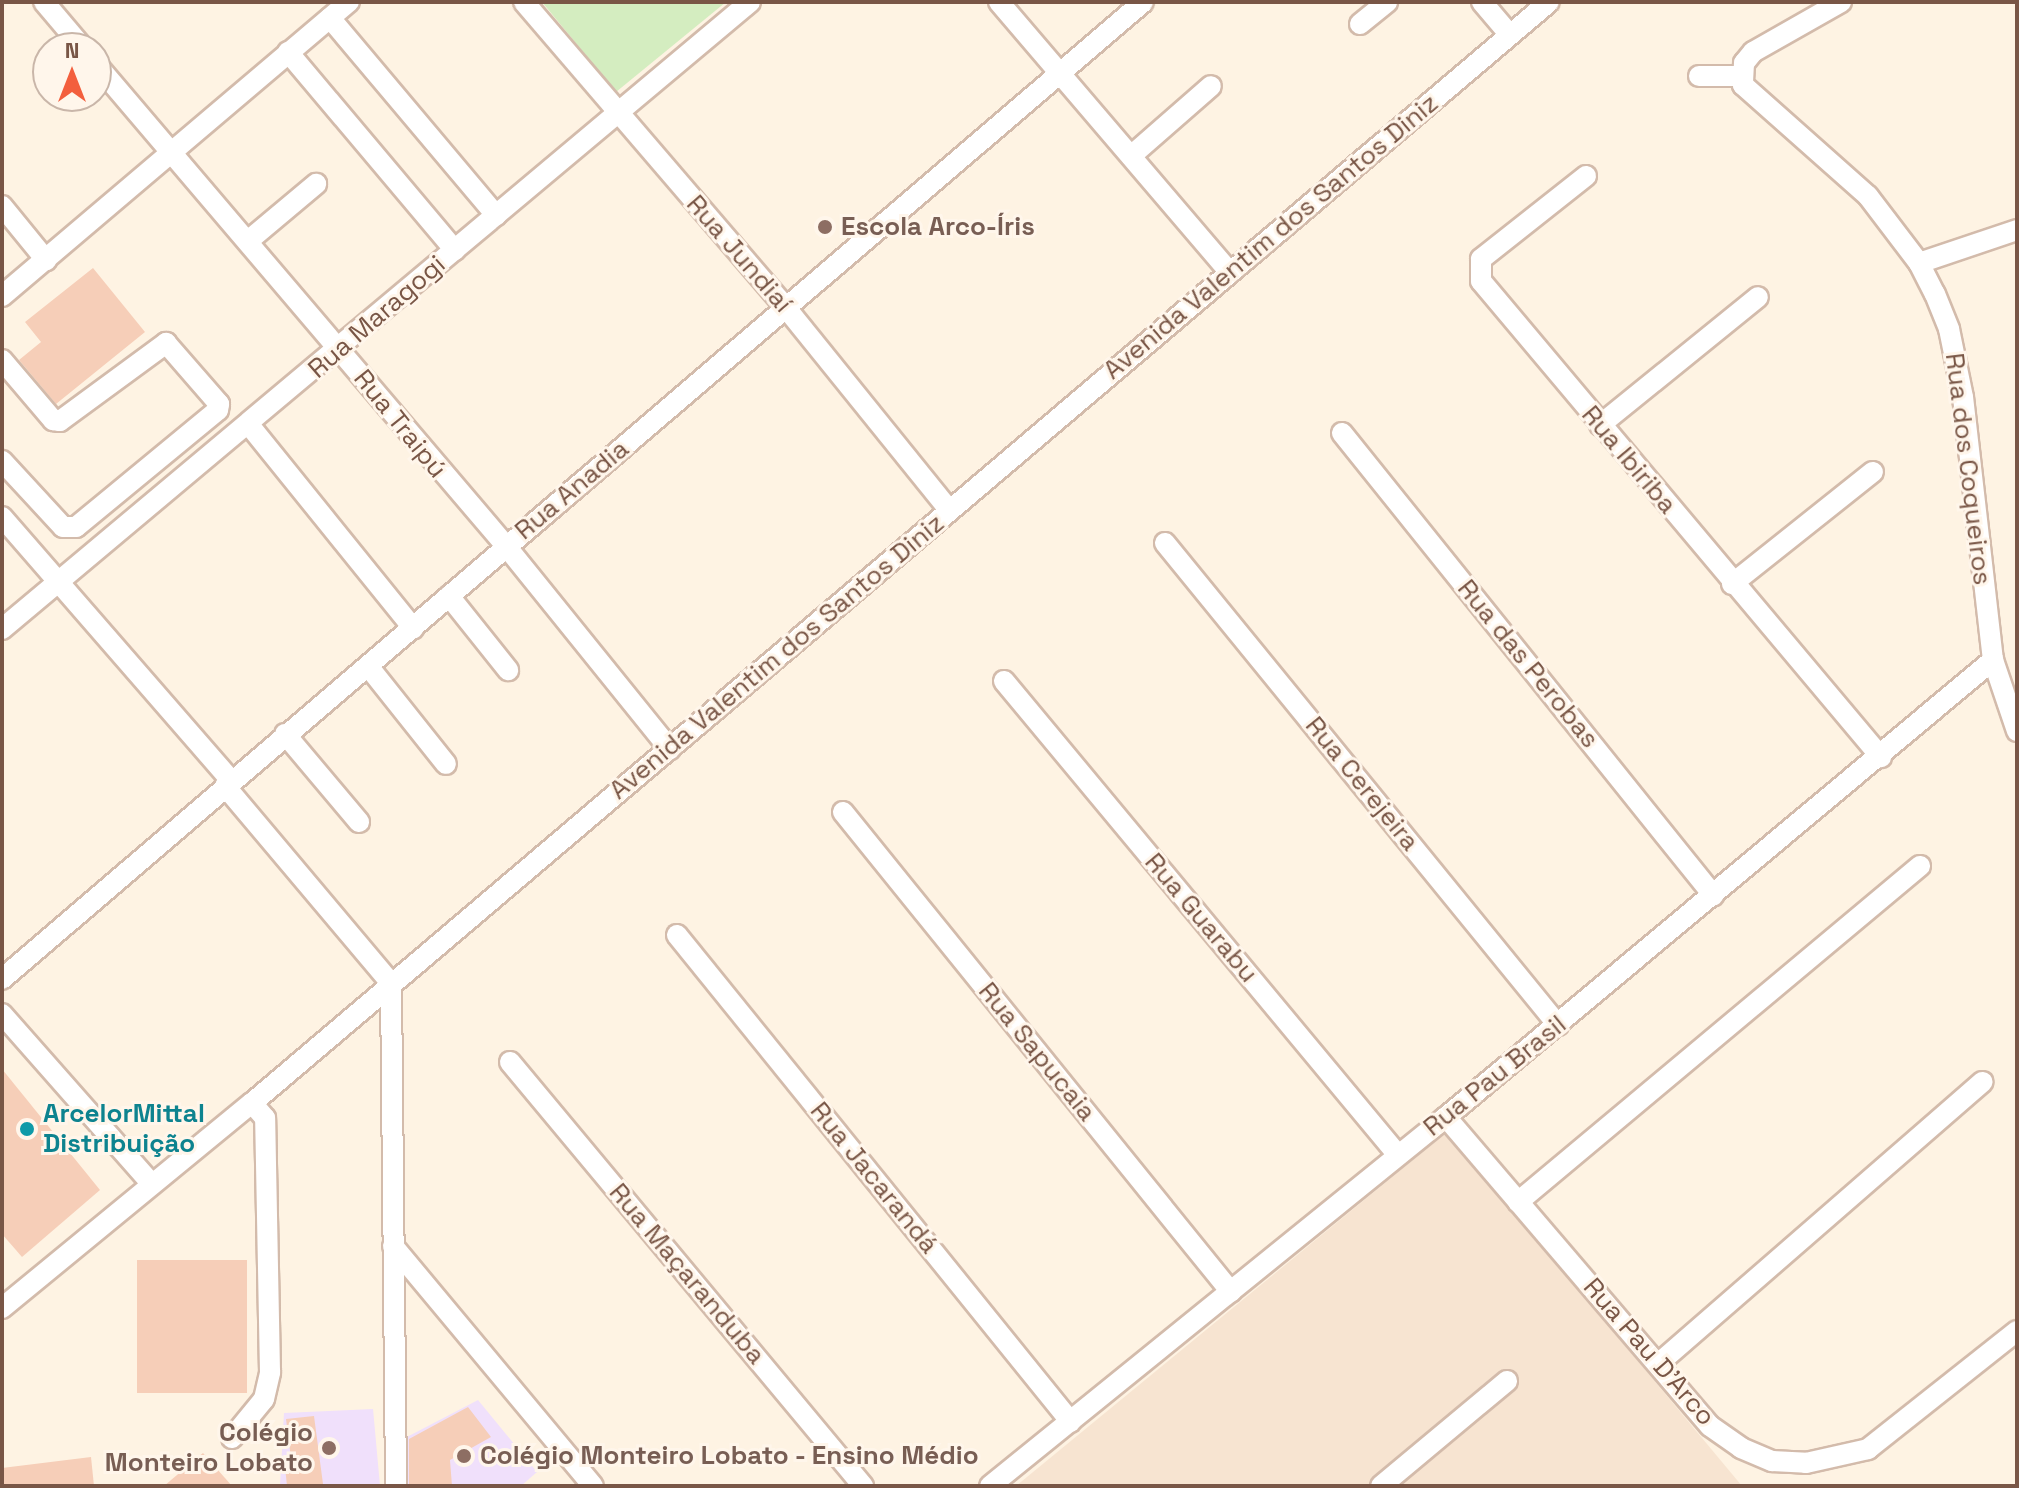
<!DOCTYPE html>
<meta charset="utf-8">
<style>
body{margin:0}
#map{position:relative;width:2019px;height:1488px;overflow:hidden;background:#fef3e3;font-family:"Space Grotesk",sans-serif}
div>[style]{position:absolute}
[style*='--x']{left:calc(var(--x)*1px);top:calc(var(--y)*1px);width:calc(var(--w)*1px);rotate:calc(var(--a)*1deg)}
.residential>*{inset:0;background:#f7e4d1}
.education>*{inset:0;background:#f0e0fb}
.green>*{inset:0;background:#d4edc0}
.building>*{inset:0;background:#f6ceb8;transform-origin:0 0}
.roads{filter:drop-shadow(2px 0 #d3bbab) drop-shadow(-2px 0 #d3bbab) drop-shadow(0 2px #d3bbab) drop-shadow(0 -2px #d3bbab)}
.minor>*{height:20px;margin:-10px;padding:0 10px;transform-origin:10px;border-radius:10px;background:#fff}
.dots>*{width:22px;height:22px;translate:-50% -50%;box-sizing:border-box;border:4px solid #fff6eb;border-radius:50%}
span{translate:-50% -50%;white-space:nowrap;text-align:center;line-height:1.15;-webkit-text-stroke:6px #fff6eb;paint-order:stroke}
.education-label{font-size:26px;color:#785e54;font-weight:700}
.left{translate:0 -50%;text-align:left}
.right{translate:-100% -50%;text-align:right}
.street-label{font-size:26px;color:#795646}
.culture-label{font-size:26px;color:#0d838f;font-weight:700}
.frame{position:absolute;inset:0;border:4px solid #795646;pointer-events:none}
.north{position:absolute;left:32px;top:32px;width:80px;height:80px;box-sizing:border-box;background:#fff6eb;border:2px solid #c9b6a9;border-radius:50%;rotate:0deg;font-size:22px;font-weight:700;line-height:32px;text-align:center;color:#795646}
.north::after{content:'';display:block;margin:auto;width:28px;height:36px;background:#f35f3d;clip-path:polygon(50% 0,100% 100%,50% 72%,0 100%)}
</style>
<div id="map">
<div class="residential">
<i style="clip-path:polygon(1447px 1132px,1742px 1486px,1016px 1486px)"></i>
</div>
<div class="education">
<i style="clip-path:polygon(478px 1400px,537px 1472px,521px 1486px,406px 1486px,403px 1439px)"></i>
<i style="clip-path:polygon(373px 1409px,380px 1486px,280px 1486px,284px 1413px)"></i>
</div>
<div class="green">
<i style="clip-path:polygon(542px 2px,726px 2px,616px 92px)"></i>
</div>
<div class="building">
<i style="clip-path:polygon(93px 268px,145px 332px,56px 404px,19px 360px,41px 342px,25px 322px)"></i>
<i style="clip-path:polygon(2px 1069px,100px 1190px,22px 1257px,2px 1234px)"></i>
<i style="left:247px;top:1260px;width:133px;height:110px;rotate:90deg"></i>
<i style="clip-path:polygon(468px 1407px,491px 1437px,450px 1460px,452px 1486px,409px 1486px,409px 1439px)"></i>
<i style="clip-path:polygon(314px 1416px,323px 1484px,287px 1486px,285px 1467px,292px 1466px,286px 1419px)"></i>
<i style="clip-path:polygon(203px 1453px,232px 1486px,164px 1486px)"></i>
<i style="clip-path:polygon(91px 1457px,94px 1486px,2px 1486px,2px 1468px)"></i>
</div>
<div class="roads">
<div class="minor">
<i style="--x:44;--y:2;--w:60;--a:49.7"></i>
<i style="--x:524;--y:2;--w:404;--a:49.4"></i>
<i style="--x:787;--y:309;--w:258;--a:51.1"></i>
<i style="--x:999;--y:2;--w:354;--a:49.5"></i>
<i style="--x:1482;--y:2;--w:43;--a:49.7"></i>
<i style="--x:1841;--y:2;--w:101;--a:150.4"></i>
<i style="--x:1753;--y:52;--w:14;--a:129"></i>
<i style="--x:1744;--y:63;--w:22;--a:93"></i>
<i style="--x:1743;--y:85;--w:167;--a:41.6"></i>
<i style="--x:1868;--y:196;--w:84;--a:52.7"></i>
<i style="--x:1919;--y:263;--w:35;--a:63"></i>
<i style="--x:1935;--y:294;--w:38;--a:68"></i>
<i style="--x:1949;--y:329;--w:69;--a:78.4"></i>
<i style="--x:1963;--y:397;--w:265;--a:83.5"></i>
<i style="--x:1993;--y:660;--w:75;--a:71.3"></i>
<i style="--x:330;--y:18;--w:258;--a:49.9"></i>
<i style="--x:1360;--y:24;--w:35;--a:-39"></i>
<i style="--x:288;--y:52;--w:259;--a:49.9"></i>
<i style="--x:96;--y:64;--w:633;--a:49.61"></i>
<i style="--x:506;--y:546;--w:261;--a:51.1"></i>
<i style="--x:1699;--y:76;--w:42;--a:0"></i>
<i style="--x:1131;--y:156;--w:106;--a:-41.2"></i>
<i style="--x:1586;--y:176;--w:134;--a:141.7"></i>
<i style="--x:1481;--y:259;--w:22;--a:90"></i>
<i style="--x:1481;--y:281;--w:622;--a:49.96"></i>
<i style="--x:2;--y:206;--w:70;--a:50.8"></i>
<i style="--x:248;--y:241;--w:89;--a:-40"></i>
<i style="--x:1919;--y:263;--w:103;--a:-18.6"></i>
<i style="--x:2;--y:296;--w:455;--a:-40.3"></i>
<i style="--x:2;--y:360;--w:79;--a:49.6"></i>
<i style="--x:53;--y:420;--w:7;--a:8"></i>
<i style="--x:60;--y:421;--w:132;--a:-36.3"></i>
<i style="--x:166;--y:343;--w:81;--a:49"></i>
<i style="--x:219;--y:404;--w:6;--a:99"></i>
<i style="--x:218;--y:410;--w:184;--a:140.5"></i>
<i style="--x:76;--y:527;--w:13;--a:180"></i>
<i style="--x:63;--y:527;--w:90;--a:-132.7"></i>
<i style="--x:1600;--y:425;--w:203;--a:-39"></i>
<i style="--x:250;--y:426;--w:260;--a:51.1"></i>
<i style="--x:1342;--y:433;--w:593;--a:51.23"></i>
<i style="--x:2;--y:517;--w:349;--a:49"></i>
<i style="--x:1165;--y:543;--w:622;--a:50.81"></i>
<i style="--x:1732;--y:584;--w:180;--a:-38.5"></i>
<i style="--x:449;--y:596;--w:95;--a:51.4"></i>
<i style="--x:2;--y:629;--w:976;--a:-39.97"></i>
<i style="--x:368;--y:666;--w:125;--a:51.5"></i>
<i style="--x:1004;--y:681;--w:616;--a:50.27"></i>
<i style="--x:285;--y:734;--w:115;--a:49.9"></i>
<i style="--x:225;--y:786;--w:258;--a:49.9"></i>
<i style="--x:391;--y:983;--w:503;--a:89.43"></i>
<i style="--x:843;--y:812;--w:617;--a:51.05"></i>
<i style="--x:677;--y:935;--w:626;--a:51.03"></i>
<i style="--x:2;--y:979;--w:1502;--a:-40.57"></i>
<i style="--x:2;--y:1014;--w:225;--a:48.6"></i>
<i style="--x:510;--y:1062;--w:552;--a:50.22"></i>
<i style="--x:1446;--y:1117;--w:406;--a:49.5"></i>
<i style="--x:1710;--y:1426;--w:38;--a:35"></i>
<i style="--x:1741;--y:1448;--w:34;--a:23"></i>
<i style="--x:1772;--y:1461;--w:34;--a:3"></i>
<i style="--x:1806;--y:1463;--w:64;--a:-12.7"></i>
<i style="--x:1868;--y:1449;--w:190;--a:-38.4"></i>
<i style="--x:1518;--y:1202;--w:524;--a:-39.89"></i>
<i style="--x:393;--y:1246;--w:312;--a:50.2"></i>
<i style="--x:2;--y:1308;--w:323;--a:-39.4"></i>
<i style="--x:252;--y:1103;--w:1701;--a:-40.33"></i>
<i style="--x:1658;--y:1364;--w:430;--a:-41"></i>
<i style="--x:232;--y:1438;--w:50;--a:-50.6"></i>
<i style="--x:264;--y:1399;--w:28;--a:-77"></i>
<i style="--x:270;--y:1372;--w:254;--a:-91.1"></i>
<i style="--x:265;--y:1118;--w:20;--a:-131"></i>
<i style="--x:990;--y:1486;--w:587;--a:-38.98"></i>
<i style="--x:1446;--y:1117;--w:713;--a:-39.88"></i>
<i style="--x:1381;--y:1486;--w:164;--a:-39.8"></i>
</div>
</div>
<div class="dots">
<i style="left:825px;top:227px;background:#8d6e63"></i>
<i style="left:27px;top:1129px;background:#0f9aa8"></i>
<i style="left:329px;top:1448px;background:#8d6e63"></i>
<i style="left:464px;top:1456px;background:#8d6e63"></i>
</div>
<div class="education-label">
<span class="left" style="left:841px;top:227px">Escola Arco-Íris</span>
<span class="right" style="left:313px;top:1448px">Colégio<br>Monteiro Lobato</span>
<span class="left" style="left:480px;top:1456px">Colégio Monteiro Lobato - Ensino Médio</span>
</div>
<div class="street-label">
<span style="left:1271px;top:237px;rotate:-40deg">Avenida Valentim dos Santos Diniz</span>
<span style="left:739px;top:254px;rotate:49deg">Rua Jundiaí</span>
<span style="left:377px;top:317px;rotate:-41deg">Rua Maragogi</span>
<span style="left:400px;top:424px;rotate:51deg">Rua Traipú</span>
<span style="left:1629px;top:460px;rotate:50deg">Rua Ibiriba</span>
<span style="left:1968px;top:469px;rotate:83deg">Rua dos Coqueiros</span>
<span style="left:572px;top:490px;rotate:-40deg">Rua Anadia</span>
<span style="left:777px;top:657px;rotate:-40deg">Avenida Valentim dos Santos Diniz</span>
<span style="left:1528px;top:664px;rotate:51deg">Rua das Perobas</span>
<span style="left:1362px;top:784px;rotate:51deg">Rua Cerejeira</span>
<span style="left:1201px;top:918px;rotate:50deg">Rua Guarabu</span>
<span style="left:1037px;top:1052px;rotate:51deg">Rua Sapucaia</span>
<span style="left:1495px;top:1076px;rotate:-39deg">Rua Pau Brasil</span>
<span style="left:874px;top:1178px;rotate:51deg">Rua Jacarandá</span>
<span style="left:687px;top:1274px;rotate:50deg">Rua Maçaranduba</span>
<span style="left:1649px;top:1352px;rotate:49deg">Rua Pau D'Arco</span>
</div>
<div class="culture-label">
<span class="left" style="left:43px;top:1129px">ArcelorMittal<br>Distribuição</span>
</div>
<div class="frame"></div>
<div class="north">N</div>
</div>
